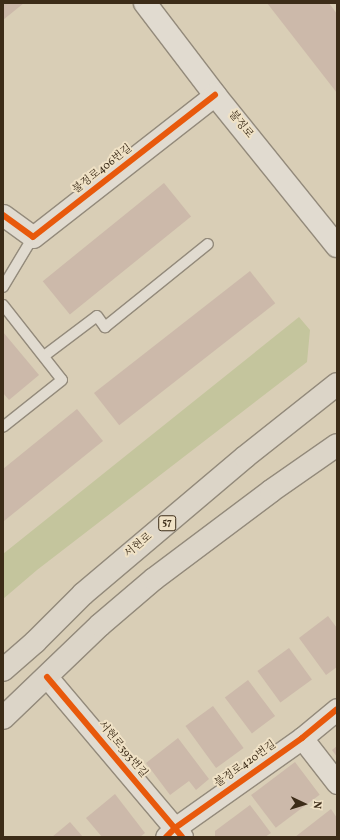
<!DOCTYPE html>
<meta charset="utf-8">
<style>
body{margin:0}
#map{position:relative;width:340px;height:840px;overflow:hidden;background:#d9ceb6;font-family:Vollkorn,"Noto Serif KR",serif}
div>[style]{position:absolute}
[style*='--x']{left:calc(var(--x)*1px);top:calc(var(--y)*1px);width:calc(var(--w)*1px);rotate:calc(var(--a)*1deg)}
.green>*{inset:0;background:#c4c59d}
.building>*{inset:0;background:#ccb9aa;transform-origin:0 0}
.roads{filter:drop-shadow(1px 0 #938a7b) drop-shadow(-1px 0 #938a7b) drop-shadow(0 1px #938a7b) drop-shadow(0 -1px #938a7b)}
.service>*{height:10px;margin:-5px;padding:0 5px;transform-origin:5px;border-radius:5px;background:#e1dbd0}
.minor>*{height:21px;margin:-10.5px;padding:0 10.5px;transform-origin:10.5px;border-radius:10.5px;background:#e1dbd0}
.secondary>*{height:22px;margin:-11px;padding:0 11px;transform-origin:11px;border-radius:11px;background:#e1dbd0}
.primary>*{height:22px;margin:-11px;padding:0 11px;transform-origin:11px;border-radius:11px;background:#dcd5c8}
.cycleway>*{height:6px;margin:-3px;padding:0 3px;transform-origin:3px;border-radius:3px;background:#e8590c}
span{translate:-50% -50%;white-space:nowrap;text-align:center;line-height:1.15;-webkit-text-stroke:4px #f0e2c6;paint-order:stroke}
.shield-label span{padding:1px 3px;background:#f0e2c6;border:1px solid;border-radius:3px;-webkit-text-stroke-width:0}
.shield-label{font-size:10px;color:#3c2c18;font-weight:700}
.street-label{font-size:11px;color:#3c2c18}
.frame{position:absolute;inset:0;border:4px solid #3c2c18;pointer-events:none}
.north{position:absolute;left:284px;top:784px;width:40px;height:40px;-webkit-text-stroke:3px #f0e2c6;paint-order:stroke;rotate:94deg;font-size:11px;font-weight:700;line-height:16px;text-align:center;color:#3c2c18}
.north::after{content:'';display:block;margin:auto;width:14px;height:18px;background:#3c2c18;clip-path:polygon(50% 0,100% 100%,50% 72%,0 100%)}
</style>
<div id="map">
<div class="green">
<i style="clip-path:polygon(299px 317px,310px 330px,307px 362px,37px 570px,3px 599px,3px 554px)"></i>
</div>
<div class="building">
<i style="clip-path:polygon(3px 3px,24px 3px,3px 20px)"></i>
<i style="clip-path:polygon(267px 3px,329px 3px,337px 14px,337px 93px)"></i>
<i style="left:164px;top:183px;width:43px;height:156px;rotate:51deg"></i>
<i style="left:250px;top:271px;width:41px;height:198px;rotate:52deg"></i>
<i style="clip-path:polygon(3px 332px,39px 375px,9px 400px,3px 393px)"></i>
<i style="clip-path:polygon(77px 409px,103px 441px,4px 521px,3px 469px)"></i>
<i style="clip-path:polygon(328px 616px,337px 628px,337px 667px,326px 675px,299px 638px)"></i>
<i style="left:289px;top:648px;width:39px;height:39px;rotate:54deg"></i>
<i style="left:248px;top:680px;width:45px;height:29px;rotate:53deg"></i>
<i style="left:213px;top:706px;width:52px;height:34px;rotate:54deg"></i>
<i style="clip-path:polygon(178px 738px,209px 779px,196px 790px,189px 781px,170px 795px,146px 763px)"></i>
<i style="clip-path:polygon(337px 746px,337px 757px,332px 750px)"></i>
<i style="left:295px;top:762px;width:41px;height:55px;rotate:53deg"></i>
<i style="clip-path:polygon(115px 794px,145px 833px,140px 837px,102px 837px,86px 818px)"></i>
<i style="clip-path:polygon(250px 805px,271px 833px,265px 837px,215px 837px,215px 831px)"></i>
<i style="clip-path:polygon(331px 809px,337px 818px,337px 837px,295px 837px)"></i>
<i style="clip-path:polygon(70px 822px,83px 837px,52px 837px)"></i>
</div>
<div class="roads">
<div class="service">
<i style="--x:3;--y:287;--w:58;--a:-59"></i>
<i style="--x:3;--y:305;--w:95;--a:51.8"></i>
<i style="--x:62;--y:380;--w:75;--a:141.5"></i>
<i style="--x:44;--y:356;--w:66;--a:-37"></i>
<i style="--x:97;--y:316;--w:14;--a:54"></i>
<i style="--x:105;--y:327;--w:132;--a:-38.9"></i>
</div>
<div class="minor">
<i style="--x:3;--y:215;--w:37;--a:36"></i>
<i style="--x:33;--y:237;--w:231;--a:-38"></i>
<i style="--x:47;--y:677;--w:209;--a:49.8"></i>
<i style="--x:302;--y:738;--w:57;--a:52.1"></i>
<i style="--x:166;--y:837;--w:13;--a:-45"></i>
<i style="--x:175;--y:828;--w:156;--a:-35.3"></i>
<i style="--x:302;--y:738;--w:45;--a:-39.6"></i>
</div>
<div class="secondary">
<i style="--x:145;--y:3;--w:116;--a:52.7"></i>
<i style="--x:215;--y:95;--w:194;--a:51.1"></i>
</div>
<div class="primary">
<i style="--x:3;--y:670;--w:43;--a:-41.2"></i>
<i style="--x:35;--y:642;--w:68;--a:-45"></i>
<i style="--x:83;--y:594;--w:212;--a:-40.2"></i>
<i style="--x:245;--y:457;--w:117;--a:-38.4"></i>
<i style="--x:3;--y:718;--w:134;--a:-43.8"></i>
<i style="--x:100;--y:625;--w:71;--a:-40.4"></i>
<i style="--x:154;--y:579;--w:146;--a:-36.9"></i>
<i style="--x:271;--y:491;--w:80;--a:-34.9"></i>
</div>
</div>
<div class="cycleway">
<i style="--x:3;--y:215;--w:37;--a:36"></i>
<i style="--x:33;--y:237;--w:231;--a:-38"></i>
<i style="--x:47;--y:677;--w:209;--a:49.8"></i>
<i style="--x:166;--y:837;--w:13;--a:-45"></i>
<i style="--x:175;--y:828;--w:156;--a:-35.3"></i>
<i style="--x:302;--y:738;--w:45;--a:-39.6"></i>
</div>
<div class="shield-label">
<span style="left:167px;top:523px">57</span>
</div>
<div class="street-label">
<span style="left:240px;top:125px;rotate:51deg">불정로</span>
<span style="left:103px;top:170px;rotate:-38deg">불정로406번길</span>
<span style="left:139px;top:546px;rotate:-40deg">서현로</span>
<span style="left:122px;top:750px;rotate:50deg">서현로393번길</span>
<span style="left:246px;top:765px;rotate:-35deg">불정로420번길</span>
</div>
<div class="frame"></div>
<div class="north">N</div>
</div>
